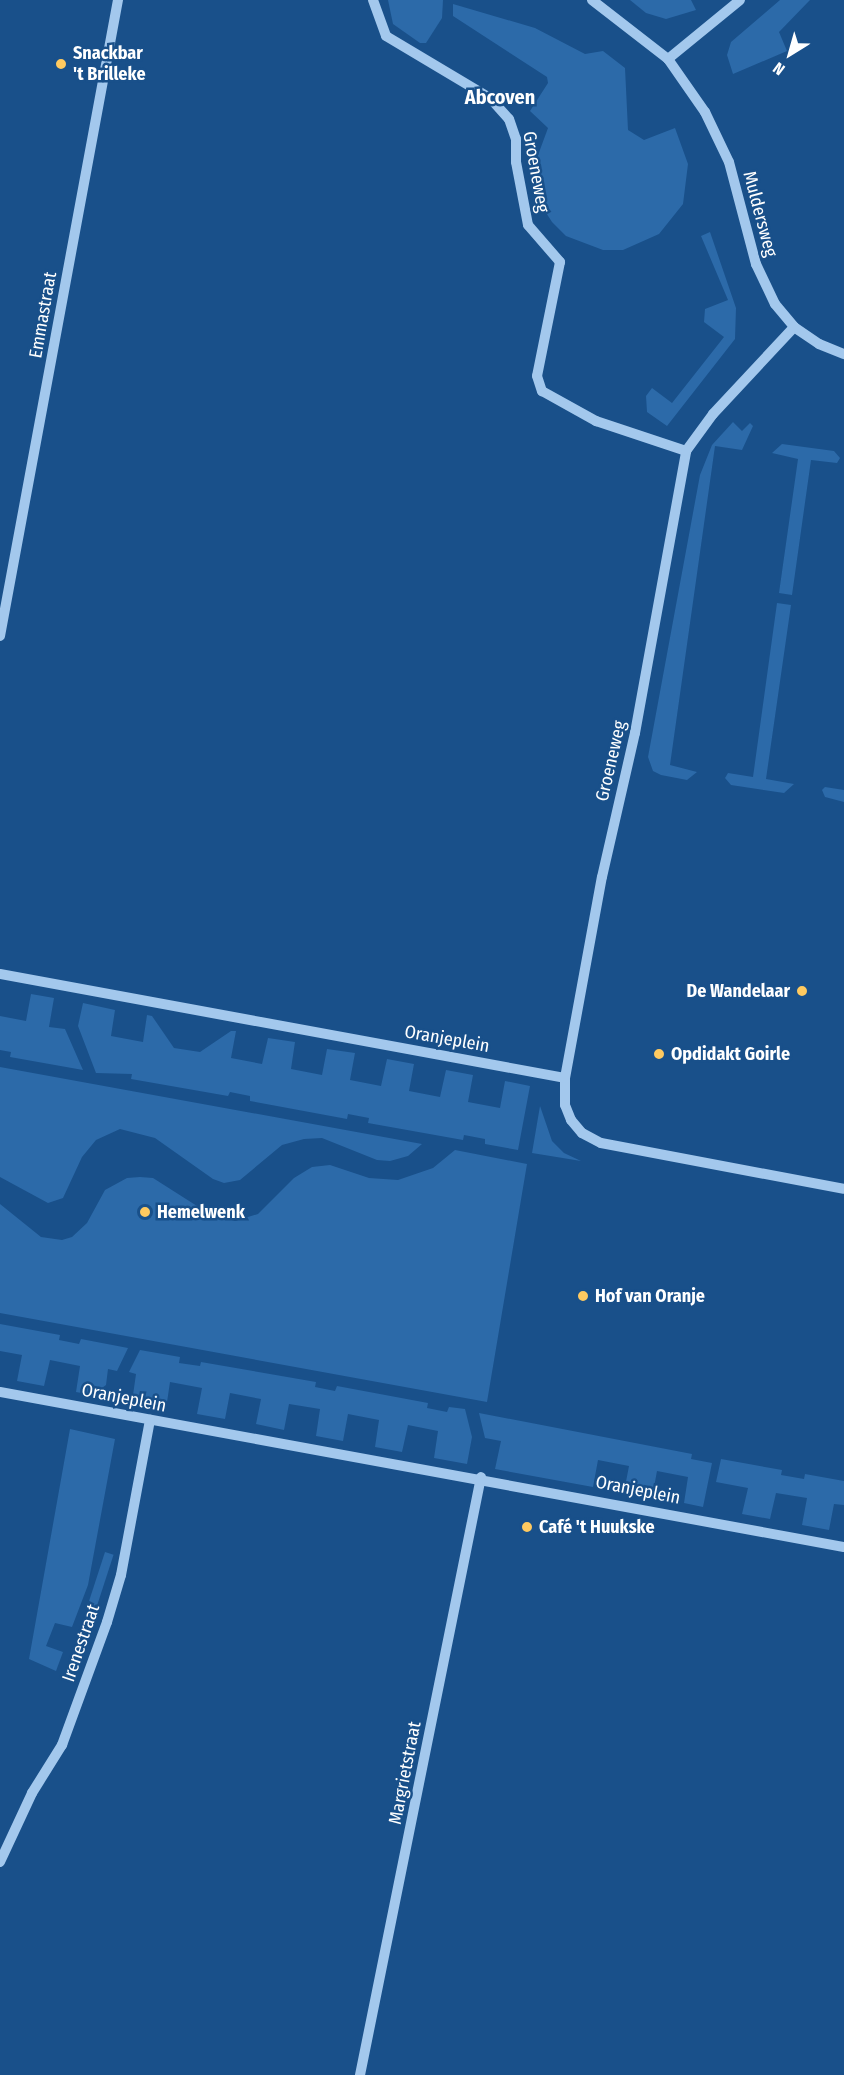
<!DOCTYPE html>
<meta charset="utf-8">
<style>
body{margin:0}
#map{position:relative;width:844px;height:2075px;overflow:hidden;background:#19508a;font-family:"Fira Sans Condensed",sans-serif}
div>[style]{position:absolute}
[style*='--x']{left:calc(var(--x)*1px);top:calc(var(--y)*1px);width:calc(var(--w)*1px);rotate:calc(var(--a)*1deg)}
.green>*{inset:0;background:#2c6aa9;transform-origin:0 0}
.minor>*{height:10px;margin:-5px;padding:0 5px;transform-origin:5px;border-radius:5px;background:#a3c8ed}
.dots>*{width:16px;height:16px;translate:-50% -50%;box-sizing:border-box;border:3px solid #19508a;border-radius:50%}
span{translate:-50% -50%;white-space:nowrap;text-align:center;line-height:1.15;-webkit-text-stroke:5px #19508a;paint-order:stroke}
.poi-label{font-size:18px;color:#fff;font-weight:700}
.left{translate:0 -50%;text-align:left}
.right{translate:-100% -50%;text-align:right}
.street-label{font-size:18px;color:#fff}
.neighbourhood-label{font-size:20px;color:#fff;font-weight:700}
.north{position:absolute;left:760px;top:24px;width:60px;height:60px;-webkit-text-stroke:4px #19508a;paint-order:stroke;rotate:217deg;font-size:16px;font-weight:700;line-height:24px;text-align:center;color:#fff}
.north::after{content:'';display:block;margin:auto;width:21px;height:27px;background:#fff;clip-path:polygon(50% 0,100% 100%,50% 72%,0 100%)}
</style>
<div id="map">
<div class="green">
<i style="clip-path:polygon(388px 0,443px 0,442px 18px,426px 43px,420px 43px,393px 24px)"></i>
<i style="clip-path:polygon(630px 0,691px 0,696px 10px,666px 19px,646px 13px)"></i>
<i style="clip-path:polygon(780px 0,810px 0,779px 32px,787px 51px,733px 74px,727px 55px,731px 42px)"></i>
<i style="clip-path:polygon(453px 4px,535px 28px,585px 54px,603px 51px,625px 68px,628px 130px,644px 140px,675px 128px,688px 164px,683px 204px,659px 234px,623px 250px,603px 250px,566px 236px,552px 222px,541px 205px,534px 166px,548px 128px,530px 111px,548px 83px,547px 77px,453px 16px)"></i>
<i style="clip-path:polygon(710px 232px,736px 308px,735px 339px,667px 426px,647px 412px,646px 396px,652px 388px,672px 403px,724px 337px,704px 322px,705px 309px,728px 300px,701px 236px)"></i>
<i style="clip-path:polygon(733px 422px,742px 431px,750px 423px,753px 426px,742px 450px,715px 446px,670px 765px,697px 772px,687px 780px,661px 775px,653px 771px,648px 757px,700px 475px,712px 445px)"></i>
<i style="clip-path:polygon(782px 444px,834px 451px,840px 458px,837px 463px,811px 460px,792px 595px,779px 593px,798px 459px,772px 453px)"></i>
<i style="clip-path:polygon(777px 603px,791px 605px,766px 779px,794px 784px,784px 793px,731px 785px,725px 778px,728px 773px,753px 777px)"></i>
<i style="clip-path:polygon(825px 787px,844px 790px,844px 802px,825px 797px,822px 790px)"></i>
<i style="clip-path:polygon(31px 994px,54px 998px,49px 1027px,65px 1029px,83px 1070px,10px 1057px,11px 1052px,0 1050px,0 1016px,26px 1021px)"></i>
<i style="clip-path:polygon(83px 1003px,115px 1010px,111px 1036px,143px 1042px,147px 1015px,152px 1016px,174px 1048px,200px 1052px,231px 1031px,236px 1031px,231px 1058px,262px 1064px,268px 1038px,295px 1042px,291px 1069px,322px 1075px,327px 1049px,355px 1053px,350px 1080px,381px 1086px,387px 1059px,414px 1064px,409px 1091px,440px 1097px,446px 1070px,473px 1075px,468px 1102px,500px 1108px,505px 1081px,530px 1086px,518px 1150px,485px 1144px,485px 1139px,464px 1135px,463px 1140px,368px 1123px,369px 1118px,348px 1114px,347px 1119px,250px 1101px,250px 1096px,230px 1092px,228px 1096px,131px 1079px,132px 1074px,96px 1073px,78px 1026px)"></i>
<i style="clip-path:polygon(0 1067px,422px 1144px,408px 1156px,390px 1161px,377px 1160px,322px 1138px,304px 1139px,282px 1145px,240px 1180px,224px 1183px,213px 1179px,155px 1138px,120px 1129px,96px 1140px,82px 1157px,63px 1198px,48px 1203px,0 1177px)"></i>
<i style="clip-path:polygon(540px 1106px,552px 1141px,564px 1153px,581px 1161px,532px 1153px)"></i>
<i style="clip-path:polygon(455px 1150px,527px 1164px,487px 1402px,0 1313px,0 1204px,41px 1237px,62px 1240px,72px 1237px,87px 1223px,105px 1190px,127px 1178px,140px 1177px,153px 1178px,208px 1213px,235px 1221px,258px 1214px,294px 1178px,312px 1167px,330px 1165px,369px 1178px,398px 1180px,433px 1168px)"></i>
<i style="clip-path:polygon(0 1324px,60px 1335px,59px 1340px,79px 1344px,81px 1339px,128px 1348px,117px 1371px,108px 1369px,106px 1385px,92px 1395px,76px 1392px,80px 1366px,50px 1360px,44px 1386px,17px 1381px,22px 1355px,0 1351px)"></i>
<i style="clip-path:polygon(140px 1350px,180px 1357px,179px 1363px,200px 1366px,201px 1362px,316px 1382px,315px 1387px,335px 1391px,337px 1386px,428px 1403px,427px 1408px,447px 1412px,449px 1407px,465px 1409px,472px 1437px,467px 1464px,434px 1458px,438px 1431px,408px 1425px,402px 1452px,375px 1447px,379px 1420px,348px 1414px,343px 1441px,316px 1436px,320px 1409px,289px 1404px,284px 1430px,256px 1424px,261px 1399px,230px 1393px,225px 1419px,197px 1414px,202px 1388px,170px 1382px,166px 1409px,132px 1402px,136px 1374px,129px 1372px)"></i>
<i style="clip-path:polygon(479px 1413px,692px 1454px,691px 1459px,712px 1463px,703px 1507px,684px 1503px,688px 1477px,657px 1471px,652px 1498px,624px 1492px,629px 1466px,598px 1460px,593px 1487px,495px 1469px,501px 1441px,485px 1438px)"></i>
<i style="clip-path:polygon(70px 1429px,115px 1439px,88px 1585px,72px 1627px,55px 1623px,46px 1646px,63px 1652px,56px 1671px,29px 1659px)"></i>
<i style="clip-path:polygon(721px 1459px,782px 1470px,781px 1475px,804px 1479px,805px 1474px,844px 1481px,844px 1505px,834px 1504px,829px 1530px,802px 1525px,807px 1498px,776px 1493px,770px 1519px,742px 1514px,748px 1488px,716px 1482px)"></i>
<i style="left:105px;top:1552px;width:9px;height:61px;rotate:18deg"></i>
</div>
<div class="minor">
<i style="--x:373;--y:0;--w:38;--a:70"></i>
<i style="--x:386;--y:36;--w:121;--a:30.8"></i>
<i style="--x:490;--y:98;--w:28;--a:48"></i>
<i style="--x:509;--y:119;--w:21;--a:71"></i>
<i style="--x:516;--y:139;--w:23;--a:90"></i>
<i style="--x:516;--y:162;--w:64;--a:79.2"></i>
<i style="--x:528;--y:225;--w:49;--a:49.1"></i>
<i style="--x:560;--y:262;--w:116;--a:101.4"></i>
<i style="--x:537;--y:376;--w:16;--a:72"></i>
<i style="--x:542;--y:391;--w:62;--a:29.1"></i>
<i style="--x:596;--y:421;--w:95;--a:18.4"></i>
<i style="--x:592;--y:0;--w:96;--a:37.8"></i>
<i style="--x:668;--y:59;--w:65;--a:55.1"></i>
<i style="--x:705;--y:112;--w:55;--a:64.4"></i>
<i style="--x:729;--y:162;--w:106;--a:75.2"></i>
<i style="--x:756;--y:264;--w:44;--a:64.6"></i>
<i style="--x:775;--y:304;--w:30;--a:50"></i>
<i style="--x:794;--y:327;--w:30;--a:34"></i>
<i style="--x:819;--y:344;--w:27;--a:22"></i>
<i style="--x:668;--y:59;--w:93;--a:-39.3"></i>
<i style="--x:0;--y:636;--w:647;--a:-79.49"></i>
<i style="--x:0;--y:974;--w:574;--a:10.43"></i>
<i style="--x:565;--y:1078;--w:27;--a:90"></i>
<i style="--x:565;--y:1105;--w:16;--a:68"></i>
<i style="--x:571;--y:1120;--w:17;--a:50"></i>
<i style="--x:582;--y:1133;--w:21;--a:28"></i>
<i style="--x:601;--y:1143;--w:247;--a:10.7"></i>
<i style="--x:565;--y:1078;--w:204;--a:-79.6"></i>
<i style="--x:602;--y:877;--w:148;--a:-77.1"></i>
<i style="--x:635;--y:733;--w:287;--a:-79.7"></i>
<i style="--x:686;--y:451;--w:46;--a:-53.9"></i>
<i style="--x:713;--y:414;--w:119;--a:-47"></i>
<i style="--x:0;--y:1392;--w:858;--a:10.41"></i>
<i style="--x:0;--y:1862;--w:76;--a:-65.1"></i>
<i style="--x:32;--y:1793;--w:57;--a:-58"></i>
<i style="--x:62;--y:1745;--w:131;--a:-69.9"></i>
<i style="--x:107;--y:1622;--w:49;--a:-73.4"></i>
<i style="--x:121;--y:1575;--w:158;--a:-79.4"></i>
<i style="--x:360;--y:2075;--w:610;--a:-78.56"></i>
</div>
<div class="dots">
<i style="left:61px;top:64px;background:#ffca60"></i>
<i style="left:802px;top:991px;background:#ffca60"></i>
<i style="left:659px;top:1054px;background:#ffca60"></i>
<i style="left:145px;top:1212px;background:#ffca60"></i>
<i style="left:583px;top:1296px;background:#ffca60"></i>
<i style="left:527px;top:1527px;background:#ffca60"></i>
</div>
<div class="poi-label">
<span class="left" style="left:73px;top:64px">Snackbar<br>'t Brilleke</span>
<span class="right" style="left:790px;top:991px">De Wandelaar</span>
<span class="left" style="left:671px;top:1054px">Opdidakt Goirle</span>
<span class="left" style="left:157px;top:1212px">Hemelwenk</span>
<span class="left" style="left:595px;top:1296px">Hof van Oranje</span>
<span class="left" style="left:539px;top:1527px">Café 't Huukske</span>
</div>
<div class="street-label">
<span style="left:536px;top:172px;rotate:80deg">Groeneweg</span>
<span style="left:760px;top:214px;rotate:75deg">Muldersweg</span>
<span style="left:43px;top:315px;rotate:-80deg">Emmastraat</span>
<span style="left:611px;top:761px;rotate:-77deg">Groeneweg</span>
<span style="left:447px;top:1039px;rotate:10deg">Oranjeplein</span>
<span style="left:124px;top:1398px;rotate:11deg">Oranjeplein</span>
<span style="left:638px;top:1490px;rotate:11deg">Oranjeplein</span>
<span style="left:81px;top:1643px;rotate:-71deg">Irenestraat</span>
<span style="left:405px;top:1773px;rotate:-79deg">Margrietstraat</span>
</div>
<div class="neighbourhood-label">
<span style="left:500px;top:97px">Abcoven</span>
</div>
<div class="north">N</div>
</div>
